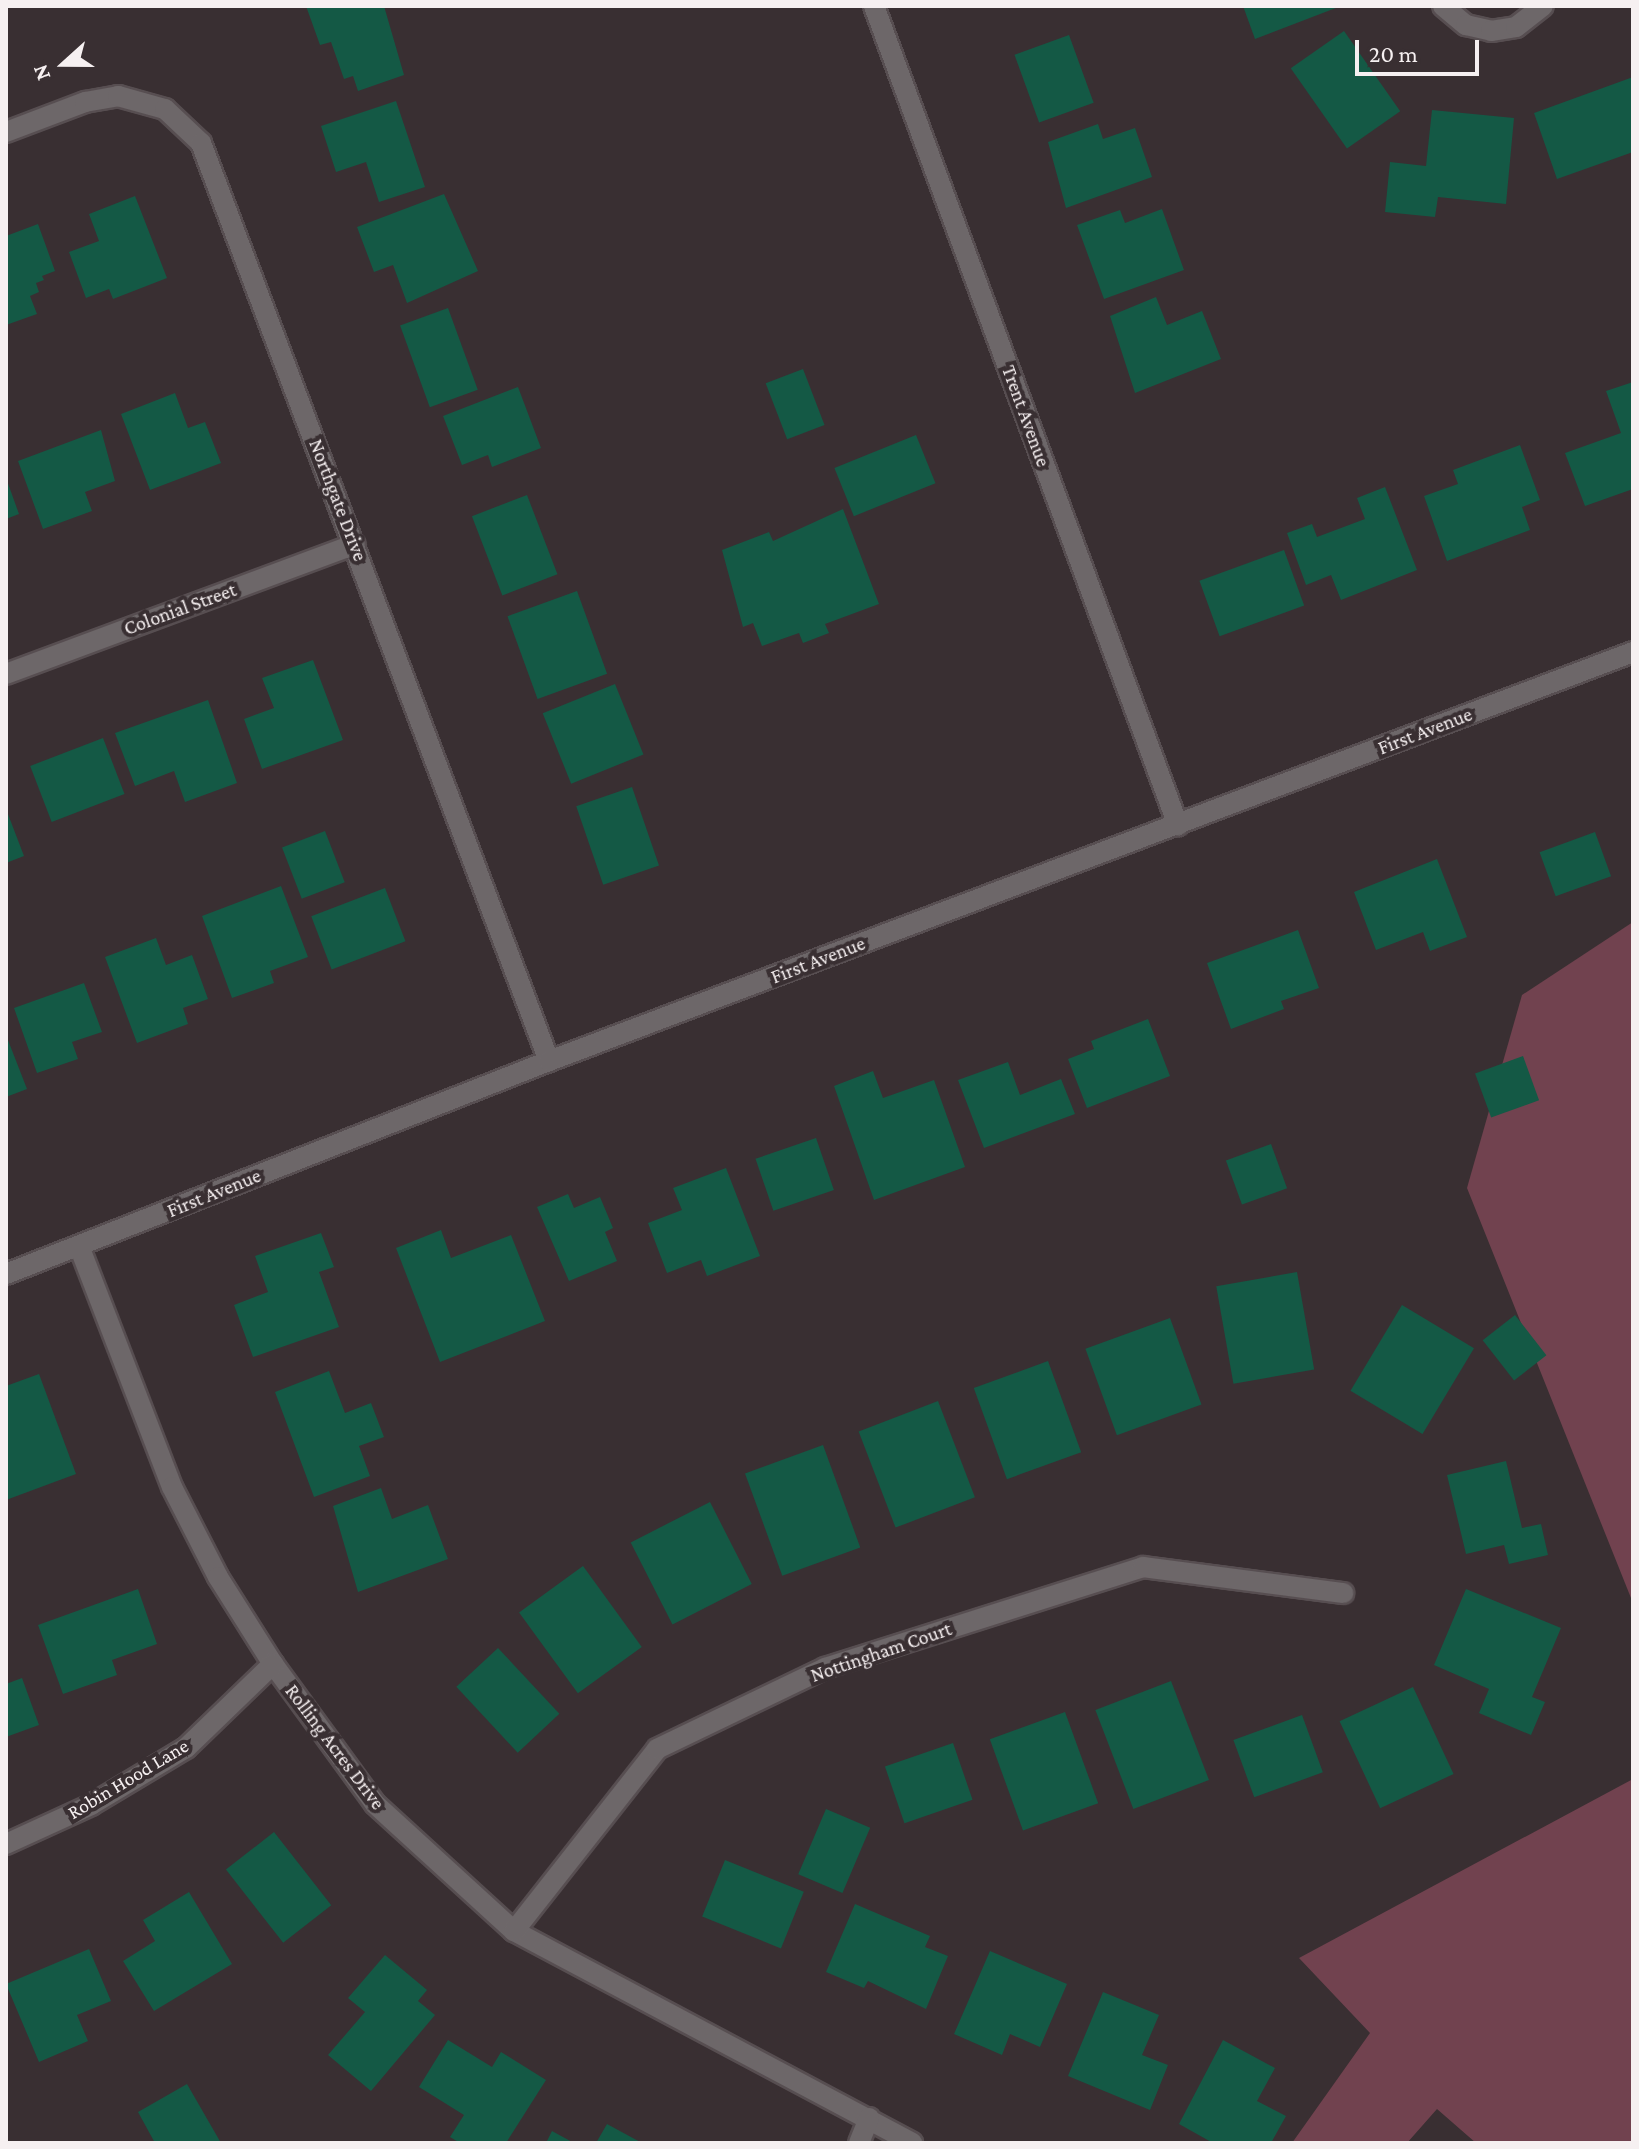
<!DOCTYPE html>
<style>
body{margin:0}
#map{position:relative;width:1639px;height:2149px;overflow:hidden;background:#392f32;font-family:"Crimson Pro",serif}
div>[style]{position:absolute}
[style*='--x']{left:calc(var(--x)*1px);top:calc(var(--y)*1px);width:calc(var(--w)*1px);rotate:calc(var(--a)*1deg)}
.green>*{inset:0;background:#71424f}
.building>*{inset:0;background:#145945;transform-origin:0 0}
.roads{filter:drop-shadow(2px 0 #574e51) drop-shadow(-2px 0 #574e51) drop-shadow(0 2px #574e51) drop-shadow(0 -2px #574e51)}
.minor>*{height:20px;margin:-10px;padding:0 10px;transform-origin:10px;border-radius:10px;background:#6d6769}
span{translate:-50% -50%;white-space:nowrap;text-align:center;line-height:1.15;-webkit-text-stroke:8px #392f32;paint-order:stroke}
.street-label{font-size:20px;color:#f6f0f1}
.frame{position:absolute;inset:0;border:8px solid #f6f0f1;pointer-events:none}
.north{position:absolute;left:24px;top:24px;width:80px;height:80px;-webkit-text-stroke:6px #392f32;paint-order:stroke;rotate:249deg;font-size:22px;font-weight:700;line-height:32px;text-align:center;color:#f6f0f1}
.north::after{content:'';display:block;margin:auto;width:28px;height:36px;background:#f6f0f1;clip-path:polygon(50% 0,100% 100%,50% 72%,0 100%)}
.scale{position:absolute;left:1355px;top:40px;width:124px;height:36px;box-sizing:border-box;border:4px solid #f6f0f1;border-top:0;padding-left:10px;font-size:24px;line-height:28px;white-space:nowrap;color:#f6f0f1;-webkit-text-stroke:6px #392f32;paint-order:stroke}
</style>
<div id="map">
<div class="green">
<i style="clip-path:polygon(1633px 922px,1633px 1603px,1467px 1188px,1522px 995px)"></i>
<i style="clip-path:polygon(1633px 1779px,1633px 2143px,1476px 2143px,1437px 2109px,1407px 2143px,1292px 2143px,1370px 2033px,1299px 1958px)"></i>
</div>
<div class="building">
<i style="clip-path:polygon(306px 6px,384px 6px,404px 75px,358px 91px,353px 76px,344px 79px,331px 42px,320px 45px)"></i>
<i style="clip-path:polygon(1243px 6px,1341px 6px,1255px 39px)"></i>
<i style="left:1344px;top:31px;width:98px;height:65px;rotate:55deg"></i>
<i style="left:1069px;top:35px;width:72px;height:58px;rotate:70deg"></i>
<i style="clip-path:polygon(1633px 77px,1633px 152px,1557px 179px,1534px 113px)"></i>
<i style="clip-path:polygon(396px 101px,425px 187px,379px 202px,366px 162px,336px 172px,321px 126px)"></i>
<i style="clip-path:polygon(1432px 110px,1514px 118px,1506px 204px,1438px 197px,1435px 217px,1385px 212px,1390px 162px,1426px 166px)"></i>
<i style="clip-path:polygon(1098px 124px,1103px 139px,1135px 128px,1152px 177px,1066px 208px,1048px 142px)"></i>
<i style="clip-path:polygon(444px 194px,478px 271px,407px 303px,393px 265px,374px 272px,357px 227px)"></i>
<i style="clip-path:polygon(135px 196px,167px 278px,113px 299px,109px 289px,86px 298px,69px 252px,99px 241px,89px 214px)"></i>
<i style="clip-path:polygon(1162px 209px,1184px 270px,1104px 299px,1077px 225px,1120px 210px,1125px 223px)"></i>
<i style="clip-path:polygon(38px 224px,55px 271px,42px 276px,44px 280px,36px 283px,39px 292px,30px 296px,37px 314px,6px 325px,6px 236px)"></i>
<i style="clip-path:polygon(1156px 297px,1167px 325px,1202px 311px,1221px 359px,1135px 393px,1110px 316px)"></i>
<i style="left:448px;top:308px;width:87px;height:51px;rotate:70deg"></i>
<i style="left:803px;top:369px;width:60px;height:40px;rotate:69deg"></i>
<i style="clip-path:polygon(1633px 382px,1633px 489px,1585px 506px,1565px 453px,1621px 433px,1606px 391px)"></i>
<i style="clip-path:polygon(518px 387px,541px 448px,492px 467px,488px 455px,462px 465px,443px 416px)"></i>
<i style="clip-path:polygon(175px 393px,188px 428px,205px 422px,221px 463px,150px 490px,121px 414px)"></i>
<i style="clip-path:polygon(101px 430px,115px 481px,85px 492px,92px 511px,43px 529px,18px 461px)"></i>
<i style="left:916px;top:435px;width:52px;height:88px;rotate:68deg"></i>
<i style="clip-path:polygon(1520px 445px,1540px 500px,1522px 507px,1530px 530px,1447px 561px,1424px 496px,1458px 484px,1453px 470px)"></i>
<i style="clip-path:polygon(6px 478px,19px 514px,6px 519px)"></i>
<i style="clip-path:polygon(1385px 487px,1417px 570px,1341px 600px,1331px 575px,1306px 585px,1287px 533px,1312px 524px,1317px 537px,1365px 519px,1357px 498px)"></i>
<i style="left:527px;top:495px;width:85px;height:59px;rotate:69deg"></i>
<i style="clip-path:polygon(843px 509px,879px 604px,825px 624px,829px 633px,803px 643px,799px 633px,762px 646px,753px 623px,743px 627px,722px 550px,769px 532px,773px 541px)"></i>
<i style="left:1284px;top:550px;width:59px;height:90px;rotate:70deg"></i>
<i style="left:577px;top:591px;width:88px;height:74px;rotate:70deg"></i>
<i style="clip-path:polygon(313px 660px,343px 740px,262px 769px,244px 719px,274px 708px,262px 678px)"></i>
<i style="left:615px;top:684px;width:76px;height:78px;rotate:68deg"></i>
<i style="clip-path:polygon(208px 700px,237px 783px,185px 802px,174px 771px,135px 786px,115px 733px)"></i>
<i style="left:103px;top:738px;width:60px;height:78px;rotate:69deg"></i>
<i style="left:632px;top:787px;width:83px;height:59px;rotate:71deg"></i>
<i style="clip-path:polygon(6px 809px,24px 856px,6px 863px)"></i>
<i style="left:325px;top:831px;width:55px;height:46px;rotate:69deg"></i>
<i style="left:1595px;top:832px;width:47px;height:59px;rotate:70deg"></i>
<i style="clip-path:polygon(1437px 859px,1467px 937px,1430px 951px,1423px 932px,1376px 950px,1354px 892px)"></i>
<i style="clip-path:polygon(281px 886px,308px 957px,270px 971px,274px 983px,232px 998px,202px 916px)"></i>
<i style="left:385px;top:888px;width:57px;height:79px;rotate:69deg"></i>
<i style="clip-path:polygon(1298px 930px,1319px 988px,1281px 1001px,1284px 1009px,1231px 1029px,1207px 963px)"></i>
<i style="clip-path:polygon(156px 938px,166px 965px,192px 955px,208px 999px,183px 1008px,188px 1024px,137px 1043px,105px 957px)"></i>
<i style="clip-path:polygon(84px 983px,102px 1032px,72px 1042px,78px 1059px,37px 1073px,14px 1008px)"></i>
<i style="clip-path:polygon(1148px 1019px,1170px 1076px,1087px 1108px,1068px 1059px,1094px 1049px,1091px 1041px)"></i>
<i style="clip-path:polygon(6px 1035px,27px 1089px,6px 1097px)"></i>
<i style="left:1523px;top:1056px;width:47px;height:51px;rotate:70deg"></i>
<i style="clip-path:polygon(1008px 1062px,1020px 1095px,1061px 1079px,1075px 1114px,984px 1148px,958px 1080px)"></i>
<i style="clip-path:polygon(873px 1071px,883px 1098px,934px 1080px,965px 1167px,874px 1200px,834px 1086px)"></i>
<i style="left:816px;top:1138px;width:55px;height:64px;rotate:71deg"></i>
<i style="left:1271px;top:1144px;width:47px;height:48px;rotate:70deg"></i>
<i style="clip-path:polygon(726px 1168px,760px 1256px,707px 1276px,701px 1260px,667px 1273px,648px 1223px,682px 1210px,673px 1188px)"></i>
<i style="clip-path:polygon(568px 1194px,574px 1208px,600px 1197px,613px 1228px,605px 1232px,617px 1261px,569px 1281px,537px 1207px)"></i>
<i style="clip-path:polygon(441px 1230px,451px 1258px,511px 1235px,545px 1321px,440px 1362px,396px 1248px)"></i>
<i style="clip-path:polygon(321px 1233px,334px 1267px,319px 1272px,339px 1327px,253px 1357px,234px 1305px,268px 1292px,255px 1256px)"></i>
<i style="left:1297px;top:1272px;width:99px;height:82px;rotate:80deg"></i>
<i style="left:1402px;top:1305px;width:84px;height:100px;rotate:31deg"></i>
<i style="left:1515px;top:1315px;width:51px;height:41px;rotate:52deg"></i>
<i style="left:1170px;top:1318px;width:92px;height:90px;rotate:70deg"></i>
<i style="left:1048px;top:1361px;width:97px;height:79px;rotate:70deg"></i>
<i style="clip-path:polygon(329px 1371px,345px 1413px,371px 1403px,384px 1437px,359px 1446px,370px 1476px,314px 1497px,275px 1392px)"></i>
<i style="clip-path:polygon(39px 1374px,76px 1474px,6px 1500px,6px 1386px)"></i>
<i style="left:938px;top:1401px;width:103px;height:85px;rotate:69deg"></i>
<i style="left:823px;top:1445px;width:109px;height:83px;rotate:70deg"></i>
<i style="clip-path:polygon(1506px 1461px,1522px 1528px,1541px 1524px,1548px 1555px,1509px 1564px,1504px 1545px,1466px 1554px,1447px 1475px)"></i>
<i style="clip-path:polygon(381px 1488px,392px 1519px,428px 1505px,448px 1559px,358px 1592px,333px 1506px)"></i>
<i style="left:710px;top:1502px;width:92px;height:89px;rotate:63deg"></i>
<i style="left:583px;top:1566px;width:100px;height:79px;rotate:54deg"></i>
<i style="clip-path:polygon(138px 1589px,157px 1644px,112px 1660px,117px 1675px,63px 1694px,38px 1625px)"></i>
<i style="clip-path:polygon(1466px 1589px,1561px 1628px,1532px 1697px,1545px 1702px,1531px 1735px,1479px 1713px,1489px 1689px,1434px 1665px)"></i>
<i style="left:498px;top:1648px;width:90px;height:57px;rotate:47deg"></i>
<i style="clip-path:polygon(22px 1678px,39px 1725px,6px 1737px,6px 1684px)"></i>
<i style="left:1171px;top:1681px;width:106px;height:81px;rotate:69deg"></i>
<i style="left:1413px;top:1687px;width:96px;height:81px;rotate:65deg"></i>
<i style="left:1065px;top:1712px;width:97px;height:80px;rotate:70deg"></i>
<i style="left:1302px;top:1715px;width:61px;height:73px;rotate:70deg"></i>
<i style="left:953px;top:1743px;width:60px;height:72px;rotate:71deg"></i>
<i style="left:826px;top:1809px;width:48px;height:71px;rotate:23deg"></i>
<i style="left:274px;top:1832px;width:93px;height:61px;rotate:52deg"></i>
<i style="left:725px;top:1860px;width:85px;height:61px;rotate:22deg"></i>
<i style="clip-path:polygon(189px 1892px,232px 1964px,154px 2011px,123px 1961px,155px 1941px,143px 1920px)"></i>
<i style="clip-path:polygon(855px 1904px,930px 1936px,925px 1947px,948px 1956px,926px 2009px,868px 1981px,864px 1988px,826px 1972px)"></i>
<i style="clip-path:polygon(89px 1949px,111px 2001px,77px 2015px,88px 2041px,39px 2062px,6px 1984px)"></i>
<i style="clip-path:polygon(990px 1951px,1067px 1984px,1040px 2047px,1010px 2034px,1002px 2055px,954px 2034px)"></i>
<i style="clip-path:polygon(385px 1955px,427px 1990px,418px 2001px,435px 2015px,371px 2091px,328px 2055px,365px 2012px,348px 1998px)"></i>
<i style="clip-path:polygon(1103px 1992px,1159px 2015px,1142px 2055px,1168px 2065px,1150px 2110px,1068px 2076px)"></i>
<i style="clip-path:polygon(448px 2040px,492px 2067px,501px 2052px,546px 2080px,506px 2143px,460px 2143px,450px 2137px,464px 2115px,419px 2087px)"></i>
<i style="clip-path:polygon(1223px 2040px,1275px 2068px,1257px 2101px,1286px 2116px,1271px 2143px,1213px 2143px,1179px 2124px)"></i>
<i style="clip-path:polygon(187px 2084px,221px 2143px,155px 2143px,138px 2112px)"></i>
<i style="clip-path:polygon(607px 2124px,642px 2143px,596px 2143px)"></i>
<i style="clip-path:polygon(552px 2131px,574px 2143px,546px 2143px)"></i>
</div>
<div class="roads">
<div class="minor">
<i style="--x:874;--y:6;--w:874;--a:69.64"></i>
<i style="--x:1443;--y:6;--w:30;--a:40"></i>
<i style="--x:1466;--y:25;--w:26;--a:13"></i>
<i style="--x:1491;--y:31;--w:25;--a:-9"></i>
<i style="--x:1516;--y:27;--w:34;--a:-38"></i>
<i style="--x:6;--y:132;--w:85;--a:-20.8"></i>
<i style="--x:85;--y:102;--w:34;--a:-10"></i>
<i style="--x:118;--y:96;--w:49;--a:15.5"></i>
<i style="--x:165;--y:109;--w:50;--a:43.4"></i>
<i style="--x:201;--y:143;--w:982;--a:69.24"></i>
<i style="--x:6;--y:674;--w:372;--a:-20.4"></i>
<i style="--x:79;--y:1246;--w:258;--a:68.9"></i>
<i style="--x:172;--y:1487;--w:101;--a:62.9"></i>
<i style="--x:218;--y:1577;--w:103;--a:57.7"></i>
<i style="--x:273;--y:1664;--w:173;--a:53.9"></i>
<i style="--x:375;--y:1804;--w:188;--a:42.4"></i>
<i style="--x:514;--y:1931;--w:451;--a:28"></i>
<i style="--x:6;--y:1274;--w:583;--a:-21.42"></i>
<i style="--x:549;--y:1061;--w:1159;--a:-20.67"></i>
<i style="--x:6;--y:1844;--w:94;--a:-24.6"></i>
<i style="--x:91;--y:1805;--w:111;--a:-31"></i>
<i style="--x:186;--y:1748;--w:121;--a:-44"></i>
<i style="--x:514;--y:1931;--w:231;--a:-51.8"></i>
<i style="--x:657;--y:1749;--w:187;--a:-25.7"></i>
<i style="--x:825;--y:1668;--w:334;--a:-17.6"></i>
<i style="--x:1143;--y:1567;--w:202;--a:7.4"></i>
<i style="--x:859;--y:2143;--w:27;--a:-68"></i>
</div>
</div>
<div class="street-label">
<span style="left:1026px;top:416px;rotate:70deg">Trent Avenue</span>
<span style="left:338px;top:500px;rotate:69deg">Northgate Drive</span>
<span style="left:180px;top:609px;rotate:-20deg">Colonial Street</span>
<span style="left:1425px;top:731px;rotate:-21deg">First Avenue</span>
<span style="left:818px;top:960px;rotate:-21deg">First Avenue</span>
<span style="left:214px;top:1193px;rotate:-22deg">First Avenue</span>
<span style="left:881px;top:1652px;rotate:-19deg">Nottingham Court</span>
<span style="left:335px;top:1747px;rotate:53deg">Rolling Acres Drive</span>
<span style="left:128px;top:1779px;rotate:-31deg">Robin Hood Lane</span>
</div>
<div class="frame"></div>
<div class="north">N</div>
<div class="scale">20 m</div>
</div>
